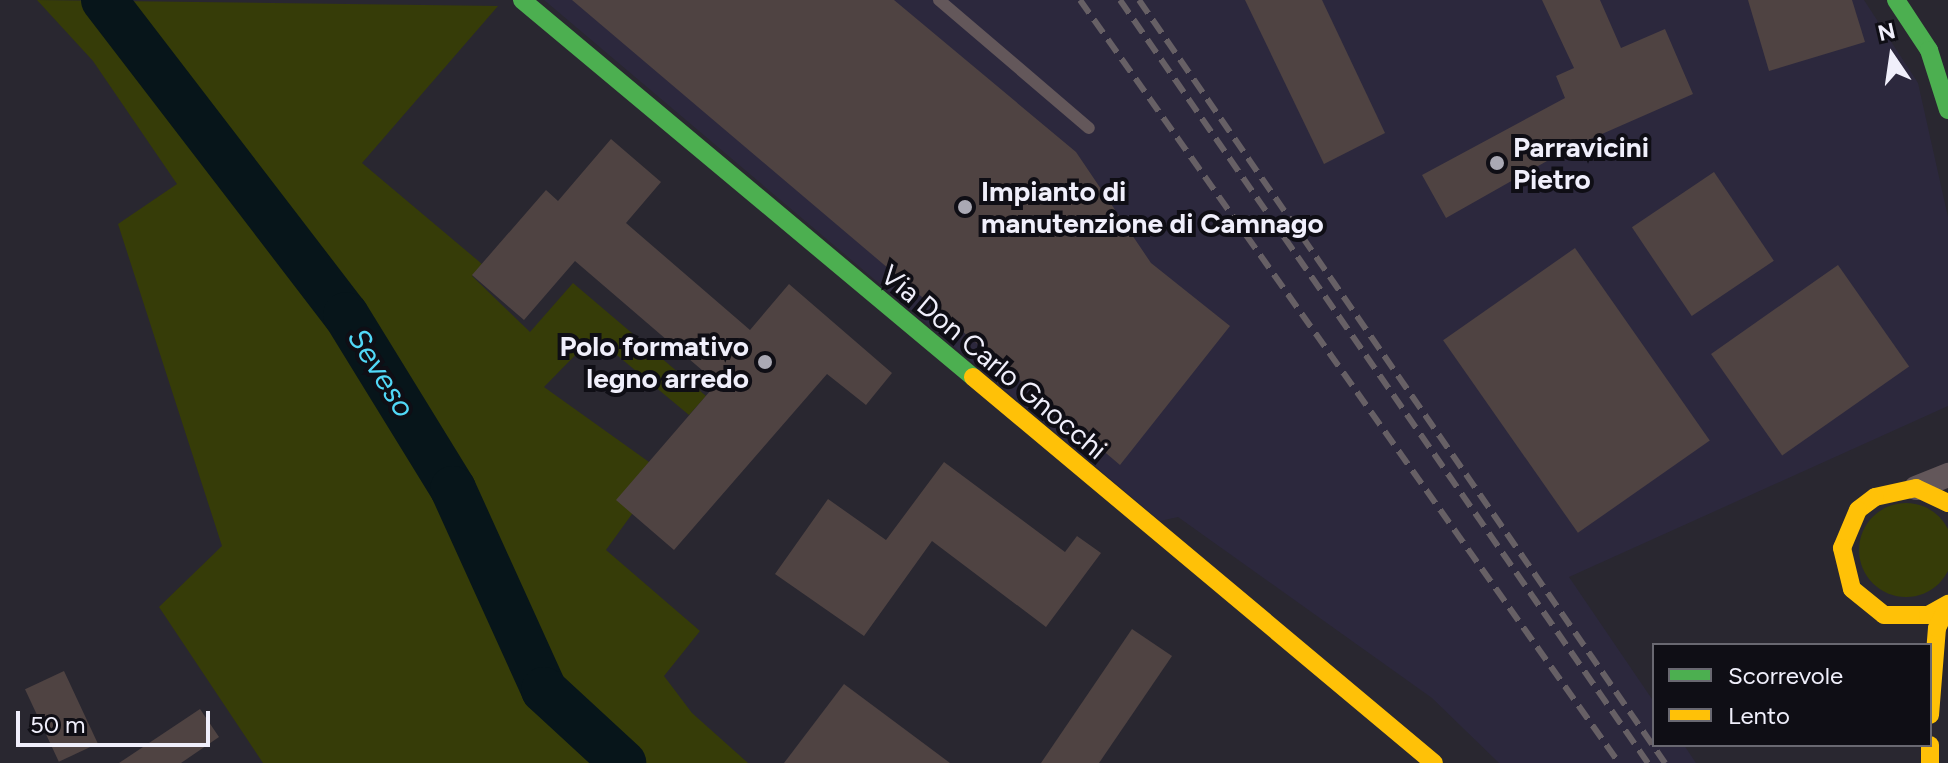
<!DOCTYPE html>
<style>
body{margin:0}
#map{position:relative;width:1948px;height:763px;overflow:hidden;background:#292730;font-family:Figtree,sans-serif}
div>[style]{position:absolute}
[style*='--x']{left:calc(var(--x)*1px);top:calc(var(--y)*1px);width:calc(var(--w)*1px);rotate:calc(var(--a)*1deg)}
.built>*{inset:0;background:#2c283d}
.green>*{inset:0;background:#363c08}
.round{border-radius:50%}
.river>*{height:46px;margin:-23px;padding:0 23px;transform-origin:23px;border-radius:23px;background:#07151a}
.building>*{inset:0;background:#4f4342;transform-origin:0 0}
.lane>*{height:12px;margin:-6px;padding:0 6px;transform-origin:6px;border-radius:6px;background:#63575a}
.street>*{height:24px;margin:-12px;padding:0 12px;transform-origin:12px;border-radius:12px;background:#63575a}
.fast>*{height:18px;margin:-9px;padding:0 9px;transform-origin:9px;border-radius:9px;background:#4caf50}
.slow>*{height:18px;margin:-9px;padding:0 9px;transform-origin:9px;border-radius:9px;background:#ffc107}
.rail>*{height:6px;margin-top:-3px;transform-origin:0;background:repeating-linear-gradient(90deg,#676065 0 16px,transparent 0 24px)}
.dots>*{width:22px;height:22px;translate:-50% -50%;box-sizing:border-box;border:4px solid #0f0e15;border-radius:50%}
span{translate:-50% -50%;white-space:nowrap;text-align:center;line-height:1.15;-webkit-text-stroke:8px #0f0e15;paint-order:stroke}
.poi-label{font-size:28px;color:#f0effb;font-weight:700}
.left{translate:0 -50%;text-align:left}
.right{translate:-100% -50%;text-align:right}
.street-label{font-size:28px;color:#f0effb}
.water-label{font-size:30px;color:#51d8f7;font-style:italic}
.legend{position:absolute;left:1652px;top:643px;width:280px;height:104px;box-sizing:border-box;background:#0f0e15;border:2px solid #696871;margin:0;padding:10px 14px;list-style:none;font-size:24px;color:#f0effb}
.legend li{display:flex;align-items:center;gap:16px;height:40px}
.legend b{width:40px;border:2px solid #696871}
.north{position:absolute;left:1852px;top:16px;width:80px;height:80px;-webkit-text-stroke:6px #0f0e15;paint-order:stroke;rotate:347deg;font-size:22px;font-weight:700;line-height:32px;text-align:center;color:#f0effb}
.north::after{content:'';display:block;margin:auto;width:28px;height:36px;background:#f0effb;clip-path:polygon(50% 0,100% 100%,50% 72%,0 100%)}
.scale{position:absolute;left:16px;top:711px;width:194px;height:36px;box-sizing:border-box;border:4px solid #f0effb;border-top:0;padding-left:10px;font-size:24px;line-height:28px;white-space:nowrap;color:#f0effb;-webkit-text-stroke:6px #0f0e15;paint-order:stroke}
</style>
<div id="map">
<div class="built">
<i style="clip-path:polygon(544px 0,1864px 0,1918px 83px,1948px 217px,1948px 406px,1569px 577px,1654px 702px,1654px 745px,1684px 745px,1696px 763px,1499px 763px,1432px 698px,1178px 517px,1160px 521px)"></i>
</div>
<div class="green">
<i style="clip-path:polygon(37px 0,498px 6px,362px 163px,482px 264px,472px 276px,530px 332px,573px 283px,706px 396px,689px 415px,594px 336px,544px 387px,649px 462px,632px 514px,606px 550px,700px 631px,664px 676px,692px 713px,748px 763px,263px 763px,159px 607px,222px 546px,118px 224px,177px 184px,93px 61px)"></i>
<i class="round" style="left:1859px;top:503px;width:94px;height:94px"></i>
</div>
<div class="river">
<i style="--x:104;--y:0;--w:397;--a:52.5"></i>
<i style="--x:346;--y:315;--w:204;--a:58.4"></i>
<i style="--x:453;--y:489;--w:221;--a:65.6"></i>
<i style="--x:544;--y:690;--w:108;--a:42.7"></i>
</div>
<div class="building">
<i style="clip-path:polygon(572px 0,894px 0,1076px 152px,1151px 263px,1230px 326px,1120px 465px)"></i>
<i style="clip-path:polygon(1245px 0,1322px 0,1385px 133px,1324px 164px)"></i>
<i style="clip-path:polygon(1542px 0,1600px 0,1621px 48px,1665px 29px,1693px 94px,1570px 148px,1446px 218px,1422px 175px,1565px 98px,1556px 76px,1574px 68px)"></i>
<i style="clip-path:polygon(1748px 0,1852px 0,1865px 42px,1769px 71px)"></i>
<i style="clip-path:polygon(611px 139px,661px 182px,626px 223px,750px 330px,789px 284px,892px 373px,866px 405px,827px 374px,674px 550px,616px 500px,717px 383px,575px 261px,524px 320px,472px 275px,546px 190px,558px 201px)"></i>
<i style="left:1714px;top:172px;width:107px;height:99px;rotate:56deg"></i>
<i style="left:1575px;top:248px;width:235px;height:161px;rotate:55deg"></i>
<i style="left:1838px;top:265px;width:124px;height:155px;rotate:55deg"></i>
<i style="clip-path:polygon(944px 462px,1065px 552px,1077px 536px,1101px 553px,1046px 627px,932px 541px,864px 636px,775px 574px,828px 499px,886px 540px)"></i>
<i style="clip-path:polygon(1132px 629px,1172px 656px,1099px 763px,1041px 763px)"></i>
<i style="left:64px;top:671px;width:80px;height:43px;rotate:65deg"></i>
<i style="clip-path:polygon(844px 684px,950px 763px,784px 763px)"></i>
<i style="clip-path:polygon(200px 709px,219px 737px,181px 763px,119px 763px)"></i>
</div>
<div class="lane">
<i style="--x:939;--y:0;--w:197;--a:40.5"></i>
</div>
<div class="street">
<i style="--x:1916;--y:488;--w:35;--a:-22"></i>
</div>
<div class="fast">
<i style="--x:522;--y:0;--w:588;--a:39.89"></i>
<i style="--x:1896;--y:0;--w:60;--a:56.6"></i>
<i style="--x:1929;--y:50;--w:63;--a:72.4"></i>
</div>
<div class="slow">
<i style="--x:973;--y:377;--w:601;--a:39.94"></i>
<i style="--x:1948;--y:503;--w:35;--a:-155"></i>
<i style="--x:1916;--y:488;--w:42;--a:167.6"></i>
<i style="--x:1875;--y:497;--w:21;--a:143"></i>
<i style="--x:1858;--y:510;--w:41;--a:112.8"></i>
<i style="--x:1842;--y:548;--w:42;--a:76.3"></i>
<i style="--x:1852;--y:589;--w:41;--a:39.1"></i>
<i style="--x:1884;--y:615;--w:44;--a:0"></i>
<i style="--x:1928;--y:615;--w:23;--a:-29"></i>
<i style="--x:1930;--y:715;--w:87;--a:-85.4"></i>
<i style="--x:1937;--y:628;--w:25;--a:-64"></i>
<i style="--x:1930;--y:745;--w:18;--a:90"></i>
</div>
<div class="rail">
<i style="--x:1080;--y:0;--w:934;--a:54.76"></i>
<i style="--x:1120;--y:0;--w:928;--a:55.32"></i>
<i style="--x:1139;--y:0;--w:927;--a:55.42"></i>
</div>
<div class="dots">
<i style="left:1497px;top:163px;background:#aaa9b4"></i>
<i style="left:965px;top:207px;background:#aaa9b4"></i>
<i style="left:765px;top:362px;background:#aaa9b4"></i>
</div>
<div class="poi-label">
<span class="left" style="left:1513px;top:163px">Parravicini<br>Pietro</span>
<span class="left" style="left:981px;top:207px">Impianto di<br>manutenzione di Camnago</span>
<span class="right" style="left:749px;top:362px">Polo formativo<br>legno arredo</span>
</div>
<div class="street-label">
<span style="left:994px;top:362px;rotate:40deg">Via Don Carlo Gnocchi</span>
</div>
<div class="water-label">
<span style="left:381px;top:373px;rotate:58deg">Seveso</span>
</div>
<ul class="legend">
<li><b style="height:10px;background:#4caf50"></b>Scorrevole</li>
<li><b style="height:10px;background:#ffc107"></b>Lento</li>
</ul>
<div class="north">N</div>
<div class="scale">50 m</div>
</div>
